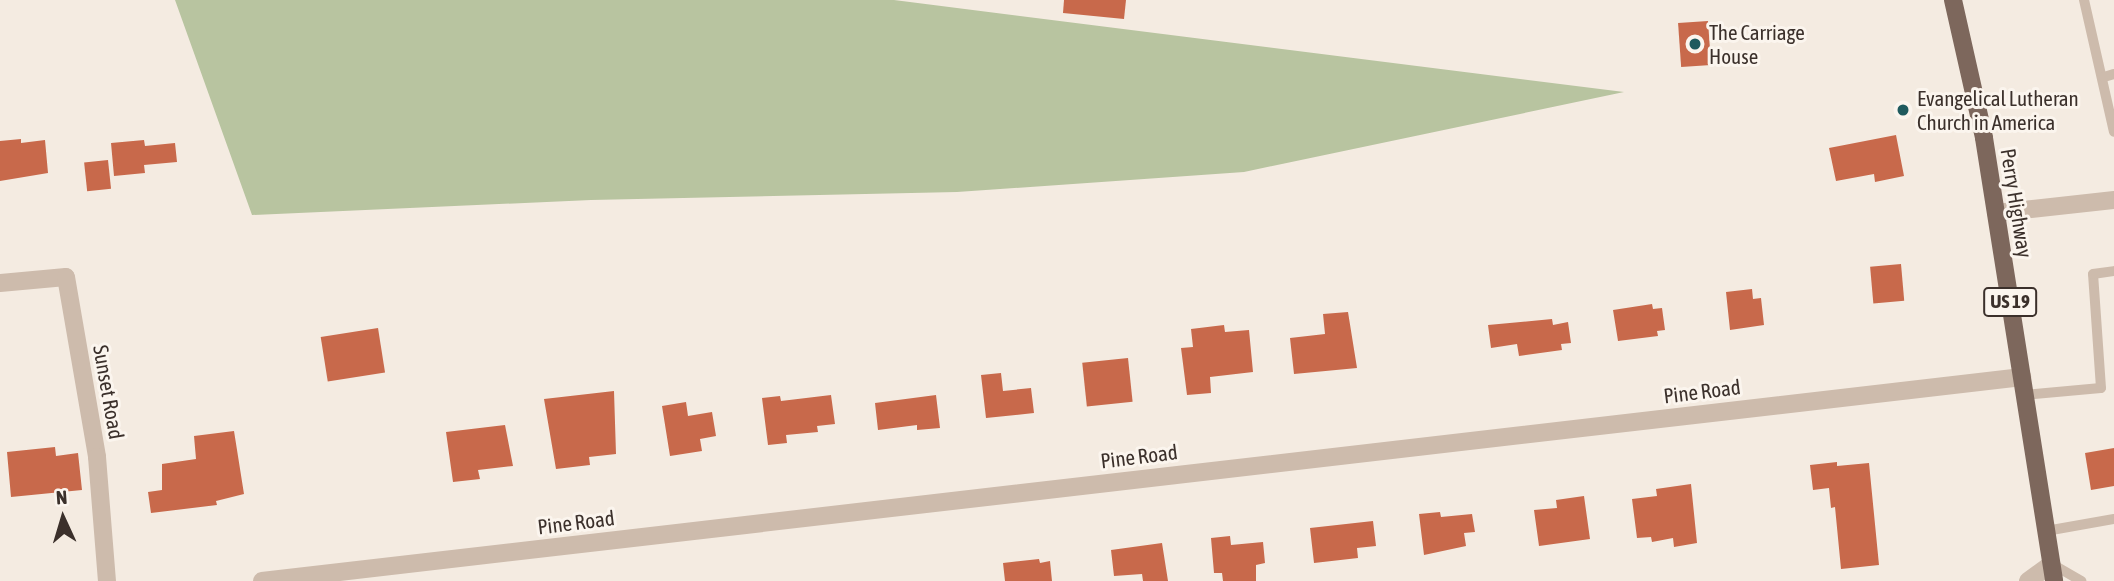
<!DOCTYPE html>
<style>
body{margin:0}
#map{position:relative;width:2114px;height:581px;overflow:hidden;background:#f4ebe1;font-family:"Asap Condensed",sans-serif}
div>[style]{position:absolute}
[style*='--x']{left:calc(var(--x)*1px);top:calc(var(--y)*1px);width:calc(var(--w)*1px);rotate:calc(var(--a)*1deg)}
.green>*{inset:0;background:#b8c4a0}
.building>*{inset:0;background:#c8694b;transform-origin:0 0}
.service>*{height:10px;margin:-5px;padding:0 5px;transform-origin:5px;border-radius:5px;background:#cdbbac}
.minor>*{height:18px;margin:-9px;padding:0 9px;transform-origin:9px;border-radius:9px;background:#cdbbac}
.tertiary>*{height:18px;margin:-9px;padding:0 9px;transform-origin:9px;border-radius:9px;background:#cdbbac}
.primary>*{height:18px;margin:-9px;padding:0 9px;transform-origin:9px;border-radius:9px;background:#7d675c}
.dots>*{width:19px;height:19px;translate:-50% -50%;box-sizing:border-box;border:4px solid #fbf5ee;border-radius:50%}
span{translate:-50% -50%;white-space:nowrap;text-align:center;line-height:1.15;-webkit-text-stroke:6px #fbf5ee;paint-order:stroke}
.shield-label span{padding:2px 5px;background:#fbf5ee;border:2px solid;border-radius:5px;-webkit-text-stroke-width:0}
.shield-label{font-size:19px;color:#3b302b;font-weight:700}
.poi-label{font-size:21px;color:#3b302b}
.left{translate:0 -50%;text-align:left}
.street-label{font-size:21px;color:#3b302b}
.north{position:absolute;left:28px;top:483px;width:70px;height:70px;-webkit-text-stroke:5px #fbf5ee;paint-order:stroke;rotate:356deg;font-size:19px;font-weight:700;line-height:28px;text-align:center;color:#3b302b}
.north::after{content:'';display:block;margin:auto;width:24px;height:32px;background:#3b302b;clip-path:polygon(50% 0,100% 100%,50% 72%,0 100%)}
</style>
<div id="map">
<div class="green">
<i style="clip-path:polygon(175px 0,894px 0,1624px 92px,1244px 172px,957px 192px,591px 200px,252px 215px)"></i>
</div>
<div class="building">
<i style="clip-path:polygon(1064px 0,1126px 0,1124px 19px,1063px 13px)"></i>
<i style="left:1708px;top:21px;width:44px;height:30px;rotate:86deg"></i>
<i style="clip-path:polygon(1896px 135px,1904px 176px,1875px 182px,1874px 174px,1836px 181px,1829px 148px)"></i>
<i style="clip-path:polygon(21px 139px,21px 143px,45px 140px,48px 173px,0 181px,0 141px)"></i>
<i style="clip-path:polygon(144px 140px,145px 146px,175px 143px,177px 162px,144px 165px,145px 173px,114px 176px,111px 143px)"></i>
<i style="left:108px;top:160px;width:29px;height:24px;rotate:84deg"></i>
<i style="left:1901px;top:264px;width:37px;height:31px;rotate:85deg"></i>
<i style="clip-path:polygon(1752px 289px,1753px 299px,1761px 298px,1764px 325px,1730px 330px,1726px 292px)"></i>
<i style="clip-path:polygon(1652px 304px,1653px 309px,1662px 308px,1665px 330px,1657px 331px,1658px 336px,1618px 341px,1613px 310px)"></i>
<i style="clip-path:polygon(1348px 312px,1357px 368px,1294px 374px,1290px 338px,1325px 334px,1323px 314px)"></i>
<i style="clip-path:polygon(1552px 319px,1553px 325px,1568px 322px,1571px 343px,1561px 344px,1562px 350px,1519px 356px,1517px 344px,1491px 348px,1488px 325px)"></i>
<i style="clip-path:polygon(1224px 325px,1225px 332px,1249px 330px,1253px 372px,1210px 377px,1211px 393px,1187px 395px,1181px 348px,1193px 347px,1191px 329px)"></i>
<i style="left:378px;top:328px;width:45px;height:58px;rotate:81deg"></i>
<i style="left:1128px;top:358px;width:44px;height:46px;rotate:84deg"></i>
<i style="clip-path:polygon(1001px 373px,1003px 391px,1031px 388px,1034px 413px,986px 418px,981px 375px)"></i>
<i style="clip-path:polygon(614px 391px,616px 454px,589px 457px,590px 465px,556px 469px,544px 399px)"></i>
<i style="clip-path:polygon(831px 395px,835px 424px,817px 426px,818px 432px,786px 435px,787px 443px,768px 445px,762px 398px,780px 396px,781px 401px)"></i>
<i style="clip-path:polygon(936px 395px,940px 428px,917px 430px,917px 425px,878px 430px,875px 403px)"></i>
<i style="clip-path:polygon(686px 402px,688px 416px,712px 412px,716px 436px,700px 439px,702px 451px,670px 456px,662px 406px)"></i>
<i style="clip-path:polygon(505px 425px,513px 466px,478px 470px,480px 479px,453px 482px,446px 432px)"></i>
<i style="clip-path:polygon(234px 431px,244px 494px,216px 501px,217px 505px,151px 513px,148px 492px,162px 490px,162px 464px,196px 459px,194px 436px)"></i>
<i style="clip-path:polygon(55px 447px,56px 456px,78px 453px,82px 490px,11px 497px,7px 452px)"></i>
<i style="clip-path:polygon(2114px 448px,2114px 486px,2091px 490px,2085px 453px)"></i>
<i style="clip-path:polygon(1837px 462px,1837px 466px,1869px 463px,1879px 565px,1841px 569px,1835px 507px,1831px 508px,1829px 488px,1813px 490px,1810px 465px)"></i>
<i style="clip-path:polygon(1691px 484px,1697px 543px,1674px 547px,1673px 538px,1652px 542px,1651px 537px,1637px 538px,1632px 499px,1657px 496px,1656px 489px)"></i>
<i style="clip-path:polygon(1584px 496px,1590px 539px,1539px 546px,1534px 510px,1557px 508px,1556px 500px)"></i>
<i style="clip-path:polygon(1440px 512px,1441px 517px,1472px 514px,1475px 532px,1464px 533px,1466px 546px,1424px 555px,1419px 514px)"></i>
<i style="clip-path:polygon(1373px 521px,1376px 546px,1357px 548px,1358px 558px,1314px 563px,1310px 528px)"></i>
<i style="clip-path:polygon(1230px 536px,1231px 545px,1263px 542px,1265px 563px,1256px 565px,1256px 581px,1223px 581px,1222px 573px,1214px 573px,1211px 538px)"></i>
<i style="clip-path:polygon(1162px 543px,1168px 581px,1143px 581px,1142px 574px,1114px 576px,1111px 550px)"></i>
<i style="clip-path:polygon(1039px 559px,1040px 563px,1050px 561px,1052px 581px,1005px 581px,1003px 563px)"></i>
</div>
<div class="service">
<i style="--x:2084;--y:0;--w:135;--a:77.2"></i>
<i style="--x:2104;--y:77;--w:10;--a:-17"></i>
<i style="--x:2025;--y:395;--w:76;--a:-5.3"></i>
<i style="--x:2101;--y:388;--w:114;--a:-94"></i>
<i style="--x:2093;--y:274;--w:21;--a:-8"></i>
<i style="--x:2046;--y:531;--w:69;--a:-10"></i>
<i style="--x:2052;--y:564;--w:34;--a:30"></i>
</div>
<div class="minor">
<i style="--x:1996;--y:213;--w:119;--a:-6.3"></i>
<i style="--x:0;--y:283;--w:66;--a:-5.2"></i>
<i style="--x:66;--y:277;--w:183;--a:80.2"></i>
<i style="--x:97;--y:457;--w:124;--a:85.4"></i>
<i style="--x:262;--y:581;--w:1772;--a:-6.61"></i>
</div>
<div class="tertiary">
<i style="--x:2028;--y:581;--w:29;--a:-36"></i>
</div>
<div class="primary">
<i style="--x:1953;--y:0;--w:141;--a:77.3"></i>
<i style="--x:1984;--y:138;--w:448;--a:81"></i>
</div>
<div class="dots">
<i style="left:1695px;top:44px;background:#1f5a5e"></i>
<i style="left:1903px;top:110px;background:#1f5a5e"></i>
</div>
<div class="shield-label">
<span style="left:2010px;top:302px">US 19</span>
</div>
<div class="poi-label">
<span class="left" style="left:1709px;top:44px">The Carriage<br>House</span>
<span class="left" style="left:1917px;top:110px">Evangelical Lutheran<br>Church in America</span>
</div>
<div class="street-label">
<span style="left:2017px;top:203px;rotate:81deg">Perry Highway</span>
<span style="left:1702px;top:391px;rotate:-7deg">Pine Road</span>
<span style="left:109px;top:392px;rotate:80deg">Sunset Road</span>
<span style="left:1139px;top:456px;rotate:-7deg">Pine Road</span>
<span style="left:576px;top:522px;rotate:-7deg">Pine Road</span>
</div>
<div class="north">N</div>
</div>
